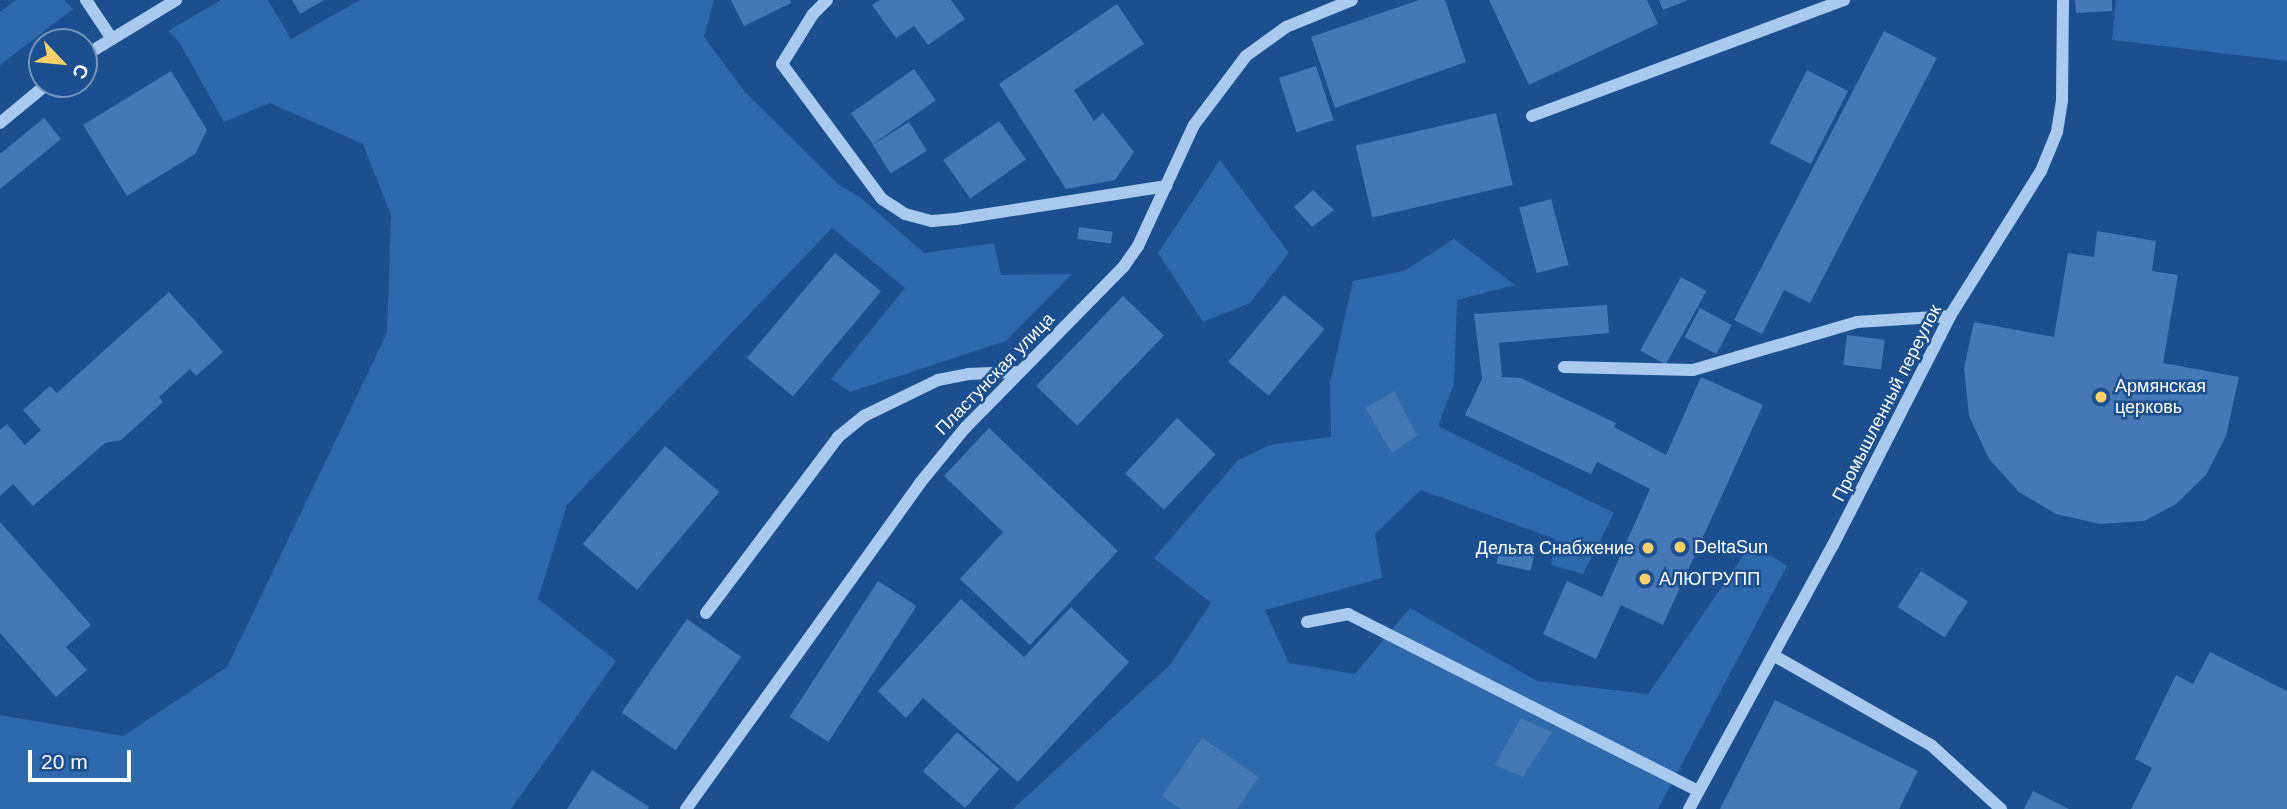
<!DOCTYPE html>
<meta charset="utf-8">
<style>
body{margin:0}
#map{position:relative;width:2287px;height:809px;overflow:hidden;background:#1b4f8f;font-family:Helvetica,sans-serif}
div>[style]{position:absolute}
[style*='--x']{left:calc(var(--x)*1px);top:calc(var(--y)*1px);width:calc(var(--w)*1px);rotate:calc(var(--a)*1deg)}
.green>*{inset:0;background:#2e69ad}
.building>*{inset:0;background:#4478b7;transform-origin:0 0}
.minor>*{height:12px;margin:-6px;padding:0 6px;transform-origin:6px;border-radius:6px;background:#a9c9ee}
.dots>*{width:19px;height:19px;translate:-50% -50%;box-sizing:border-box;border:4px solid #1b4f8f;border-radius:50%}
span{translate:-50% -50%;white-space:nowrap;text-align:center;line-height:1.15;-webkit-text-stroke:5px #1b4f8f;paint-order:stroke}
.street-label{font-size:18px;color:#fff}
.poi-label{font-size:18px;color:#fff}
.left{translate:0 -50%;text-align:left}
.right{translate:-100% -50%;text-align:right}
.north{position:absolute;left:28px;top:28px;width:70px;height:70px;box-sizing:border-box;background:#1b4f8f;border:2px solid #7695bc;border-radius:50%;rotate:116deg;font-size:19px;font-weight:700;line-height:28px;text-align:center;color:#fff}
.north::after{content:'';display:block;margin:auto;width:24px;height:32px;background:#ffd166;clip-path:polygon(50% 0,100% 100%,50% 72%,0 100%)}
.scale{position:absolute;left:28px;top:750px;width:103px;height:32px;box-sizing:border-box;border:4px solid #fff;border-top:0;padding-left:9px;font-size:21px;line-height:24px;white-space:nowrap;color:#fff;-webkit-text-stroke:5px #1b4f8f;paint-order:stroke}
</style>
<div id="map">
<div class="green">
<i style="clip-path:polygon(16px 0,64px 0,73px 9px,0 65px,0 12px)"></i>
<i style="clip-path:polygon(221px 0,268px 0,291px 39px,360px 0,714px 0,704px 37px,745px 92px,838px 184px,861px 198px,924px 253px,994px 243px,1001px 275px,1072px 274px,1006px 341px,850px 392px,831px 379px,905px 288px,832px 228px,567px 505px,538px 599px,616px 661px,511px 809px,0 809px,0 715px,123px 736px,227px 667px,387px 333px,391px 215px,363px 144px,270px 103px,224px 122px,179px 42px,168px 31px)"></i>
<i style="clip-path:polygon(2116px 0,2287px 0,2287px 61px,2112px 40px)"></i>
<i style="clip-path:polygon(1220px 160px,1289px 253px,1250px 303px,1203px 322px,1158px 253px)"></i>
<i style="clip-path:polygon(1454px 239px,1515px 285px,1457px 300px,1454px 384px,1438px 426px,1614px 513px,1583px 574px,1551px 565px,1555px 539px,1421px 490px,1375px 534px,1382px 578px,1265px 610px,1289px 663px,1355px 674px,1410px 608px,1537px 681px,1648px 694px,1752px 543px,1787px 566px,1658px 809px,1013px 809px,1169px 666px,1211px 603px,1154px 558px,1238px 460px,1270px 445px,1331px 437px,1330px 383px,1353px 281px,1404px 271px)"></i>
</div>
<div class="building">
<i style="clip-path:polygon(292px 0,324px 0,300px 14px)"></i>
<i style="clip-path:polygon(731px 0,790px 0,791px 3px,744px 26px)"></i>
<i style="clip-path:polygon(880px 0,951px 0,965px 19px,928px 45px,914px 26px,896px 38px,872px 5px)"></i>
<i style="clip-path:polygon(1419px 0,1445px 0,1466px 62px,1335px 108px,1311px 37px)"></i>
<i style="clip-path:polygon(1489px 0,1647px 0,1658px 24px,1529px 85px)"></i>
<i style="clip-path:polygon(1659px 0,1688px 0,1663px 10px)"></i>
<i style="clip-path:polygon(2075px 0,2112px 0,2112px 11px,2076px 13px)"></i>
<i style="clip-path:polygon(1117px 4px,1144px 44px,1074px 90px,1094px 121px,1103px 113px,1134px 152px,1115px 180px,1066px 189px,999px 84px)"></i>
<i style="clip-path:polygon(1884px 31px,1937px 58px,1810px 303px,1784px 290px,1762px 334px,1734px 320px)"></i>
<i style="left:1316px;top:66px;width:57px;height:39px;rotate:72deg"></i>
<i style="left:914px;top:69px;width:38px;height:77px;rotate:55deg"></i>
<i style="left:1807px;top:70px;width:46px;height:82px;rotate:27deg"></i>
<i style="clip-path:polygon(171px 71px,207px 130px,195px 154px,127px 196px,83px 125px)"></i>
<i style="left:1496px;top:113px;width:74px;height:144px;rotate:77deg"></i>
<i style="clip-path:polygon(44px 118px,61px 139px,0 189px,0 154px)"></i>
<i style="left:999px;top:121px;width:47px;height:68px;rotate:55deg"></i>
<i style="left:909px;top:122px;width:34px;height:43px;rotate:58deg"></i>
<i style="clip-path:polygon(1313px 190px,1334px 210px,1312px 227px,1294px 207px)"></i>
<i style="left:1551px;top:199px;width:68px;height:33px;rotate:75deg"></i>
<i style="left:1079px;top:227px;width:34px;height:12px;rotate:8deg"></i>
<i style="clip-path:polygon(2097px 231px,2156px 241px,2152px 271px,2178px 275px,2163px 363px,2239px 377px,2226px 436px,2206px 475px,2176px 504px,2144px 521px,2100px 524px,2056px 514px,2019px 492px,1989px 459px,1969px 416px,1964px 368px,1974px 322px,2054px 337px,2068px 253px,2094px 257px)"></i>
<i style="left:835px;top:253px;width:60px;height:137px;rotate:40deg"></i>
<i style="left:1681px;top:277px;width:29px;height:84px;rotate:29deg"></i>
<i style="clip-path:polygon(169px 292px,223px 352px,196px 376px,190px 369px,159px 397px,163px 402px,121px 440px,105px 443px,33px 506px,13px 484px,0 496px,0 430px,7px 424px,25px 445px,41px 430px,23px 410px,50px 386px,57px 393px)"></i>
<i style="left:1284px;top:295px;width:53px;height:87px;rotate:40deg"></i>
<i style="left:1123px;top:296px;width:57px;height:125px;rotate:44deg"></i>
<i style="clip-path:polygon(1607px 305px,1609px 333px,1499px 343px,1502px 377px,1521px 378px,1616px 423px,1614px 427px,1666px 455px,1701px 377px,1763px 405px,1663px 625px,1621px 605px,1596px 659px,1543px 634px,1567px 581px,1602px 597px,1650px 489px,1597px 462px,1591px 474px,1465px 415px,1482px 379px,1474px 314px)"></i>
<i style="left:1700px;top:308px;width:36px;height:33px;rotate:28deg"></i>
<i style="left:1847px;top:335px;width:38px;height:30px;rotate:7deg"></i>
<i style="clip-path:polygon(1394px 391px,1417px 435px,1392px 453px,1365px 408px)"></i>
<i style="left:1177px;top:418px;width:53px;height:76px;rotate:43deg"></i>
<i style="clip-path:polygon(989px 428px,1118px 551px,1030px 645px,960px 579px,1003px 532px,944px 476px)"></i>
<i style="left:665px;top:446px;width:71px;height:128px;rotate:40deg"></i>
<i style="clip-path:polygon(0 522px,91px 625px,66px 647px,87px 670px,56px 697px,0 633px)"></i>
<i style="left:1501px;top:542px;width:35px;height:22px;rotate:12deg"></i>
<i style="left:1921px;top:571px;width:56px;height:43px;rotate:33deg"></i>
<i style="left:878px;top:581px;width:46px;height:162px;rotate:33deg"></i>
<i style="clip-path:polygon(961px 599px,1024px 657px,1071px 607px,1129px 662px,1018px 782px,923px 698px,906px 718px,878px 691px)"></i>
<i style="left:687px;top:619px;width:66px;height:114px;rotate:35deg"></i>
<i style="clip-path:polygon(2210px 652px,2287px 691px,2287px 809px,2131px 809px,2152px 768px,2135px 759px,2176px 675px,2193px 684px)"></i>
<i style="clip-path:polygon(1775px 700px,1918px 771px,1899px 809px,1720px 809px)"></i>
<i style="clip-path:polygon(1521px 718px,1552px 732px,1523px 777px,1495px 765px)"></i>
<i style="left:957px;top:732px;width:56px;height:52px;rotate:41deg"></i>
<i style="clip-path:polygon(1202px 738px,1259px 777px,1237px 809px,1181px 809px,1162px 796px)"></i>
<i style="clip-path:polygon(592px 770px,649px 807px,648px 809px,567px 809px)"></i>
<i style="clip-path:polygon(2033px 791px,2069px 809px,2024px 809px)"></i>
</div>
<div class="minor">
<i style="--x:86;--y:0;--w:47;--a:56.3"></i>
<i style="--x:827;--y:0;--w:20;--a:135"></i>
<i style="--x:813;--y:14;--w:59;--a:121.8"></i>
<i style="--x:782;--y:64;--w:168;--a:53.5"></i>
<i style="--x:882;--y:199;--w:27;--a:33"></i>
<i style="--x:905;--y:214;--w:28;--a:15"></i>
<i style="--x:932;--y:221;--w:24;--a:-5"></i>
<i style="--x:956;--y:219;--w:213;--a:-8.9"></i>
<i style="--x:84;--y:56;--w:108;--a:-31.3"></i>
<i style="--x:1532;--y:116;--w:333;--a:-20.4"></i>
<i style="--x:0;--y:123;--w:61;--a:-39.7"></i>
<i style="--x:1564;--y:367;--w:129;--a:1.3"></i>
<i style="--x:1693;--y:370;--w:171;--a:-16.3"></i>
<i style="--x:1857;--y:322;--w:93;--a:-3.7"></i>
<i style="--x:706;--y:613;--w:220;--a:-53.1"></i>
<i style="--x:838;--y:437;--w:33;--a:-39"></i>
<i style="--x:864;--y:416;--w:82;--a:-25.9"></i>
<i style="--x:938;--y:380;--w:31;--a:-11"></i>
<i style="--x:968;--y:374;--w:51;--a:-2.2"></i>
<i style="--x:1307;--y:622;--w:42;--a:-11"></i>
<i style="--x:1348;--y:614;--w:392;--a:26.8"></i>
<i style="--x:1773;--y:655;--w:182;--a:29.7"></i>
<i style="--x:1931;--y:745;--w:95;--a:42.4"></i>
<i style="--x:686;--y:809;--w:401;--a:-54.3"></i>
<i style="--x:920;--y:483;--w:71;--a:-50.7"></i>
<i style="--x:965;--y:428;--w:227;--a:-45.5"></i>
<i style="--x:1124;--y:266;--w:24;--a:-55"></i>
<i style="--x:1138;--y:246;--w:133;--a:-65.2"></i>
<i style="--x:1194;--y:125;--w:86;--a:-53"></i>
<i style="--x:1246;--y:56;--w:49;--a:-35.9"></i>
<i style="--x:1286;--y:27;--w:71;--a:-22.2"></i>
<i style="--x:1689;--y:809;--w:301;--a:-61.4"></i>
<i style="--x:1833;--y:545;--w:257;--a:-62.9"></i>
<i style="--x:1950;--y:316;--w:171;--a:-57.9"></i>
<i style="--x:2041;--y:171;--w:42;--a:-67.7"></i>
<i style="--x:2057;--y:132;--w:33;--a:-81"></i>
<i style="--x:2062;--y:99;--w:99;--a:-89.4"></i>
</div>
<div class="dots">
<i style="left:2101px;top:397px;background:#ffd166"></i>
<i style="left:1680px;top:547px;background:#ffd166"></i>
<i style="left:1648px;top:548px;background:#ffd166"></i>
<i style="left:1645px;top:579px;background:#ffd166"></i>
</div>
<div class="street-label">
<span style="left:995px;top:374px;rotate:-46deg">Пластунская улица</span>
<span style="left:1887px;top:403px;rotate:-63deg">Промышленный переулок</span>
</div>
<div class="poi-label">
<span class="left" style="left:2115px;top:397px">Армянская<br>церковь</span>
<span class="left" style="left:1694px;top:547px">DeltaSun</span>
<span class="right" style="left:1634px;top:548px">Дельта Снабжение</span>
<span class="left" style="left:1659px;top:579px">АЛЮГРУПП</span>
</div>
<div class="north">С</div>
<div class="scale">20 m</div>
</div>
